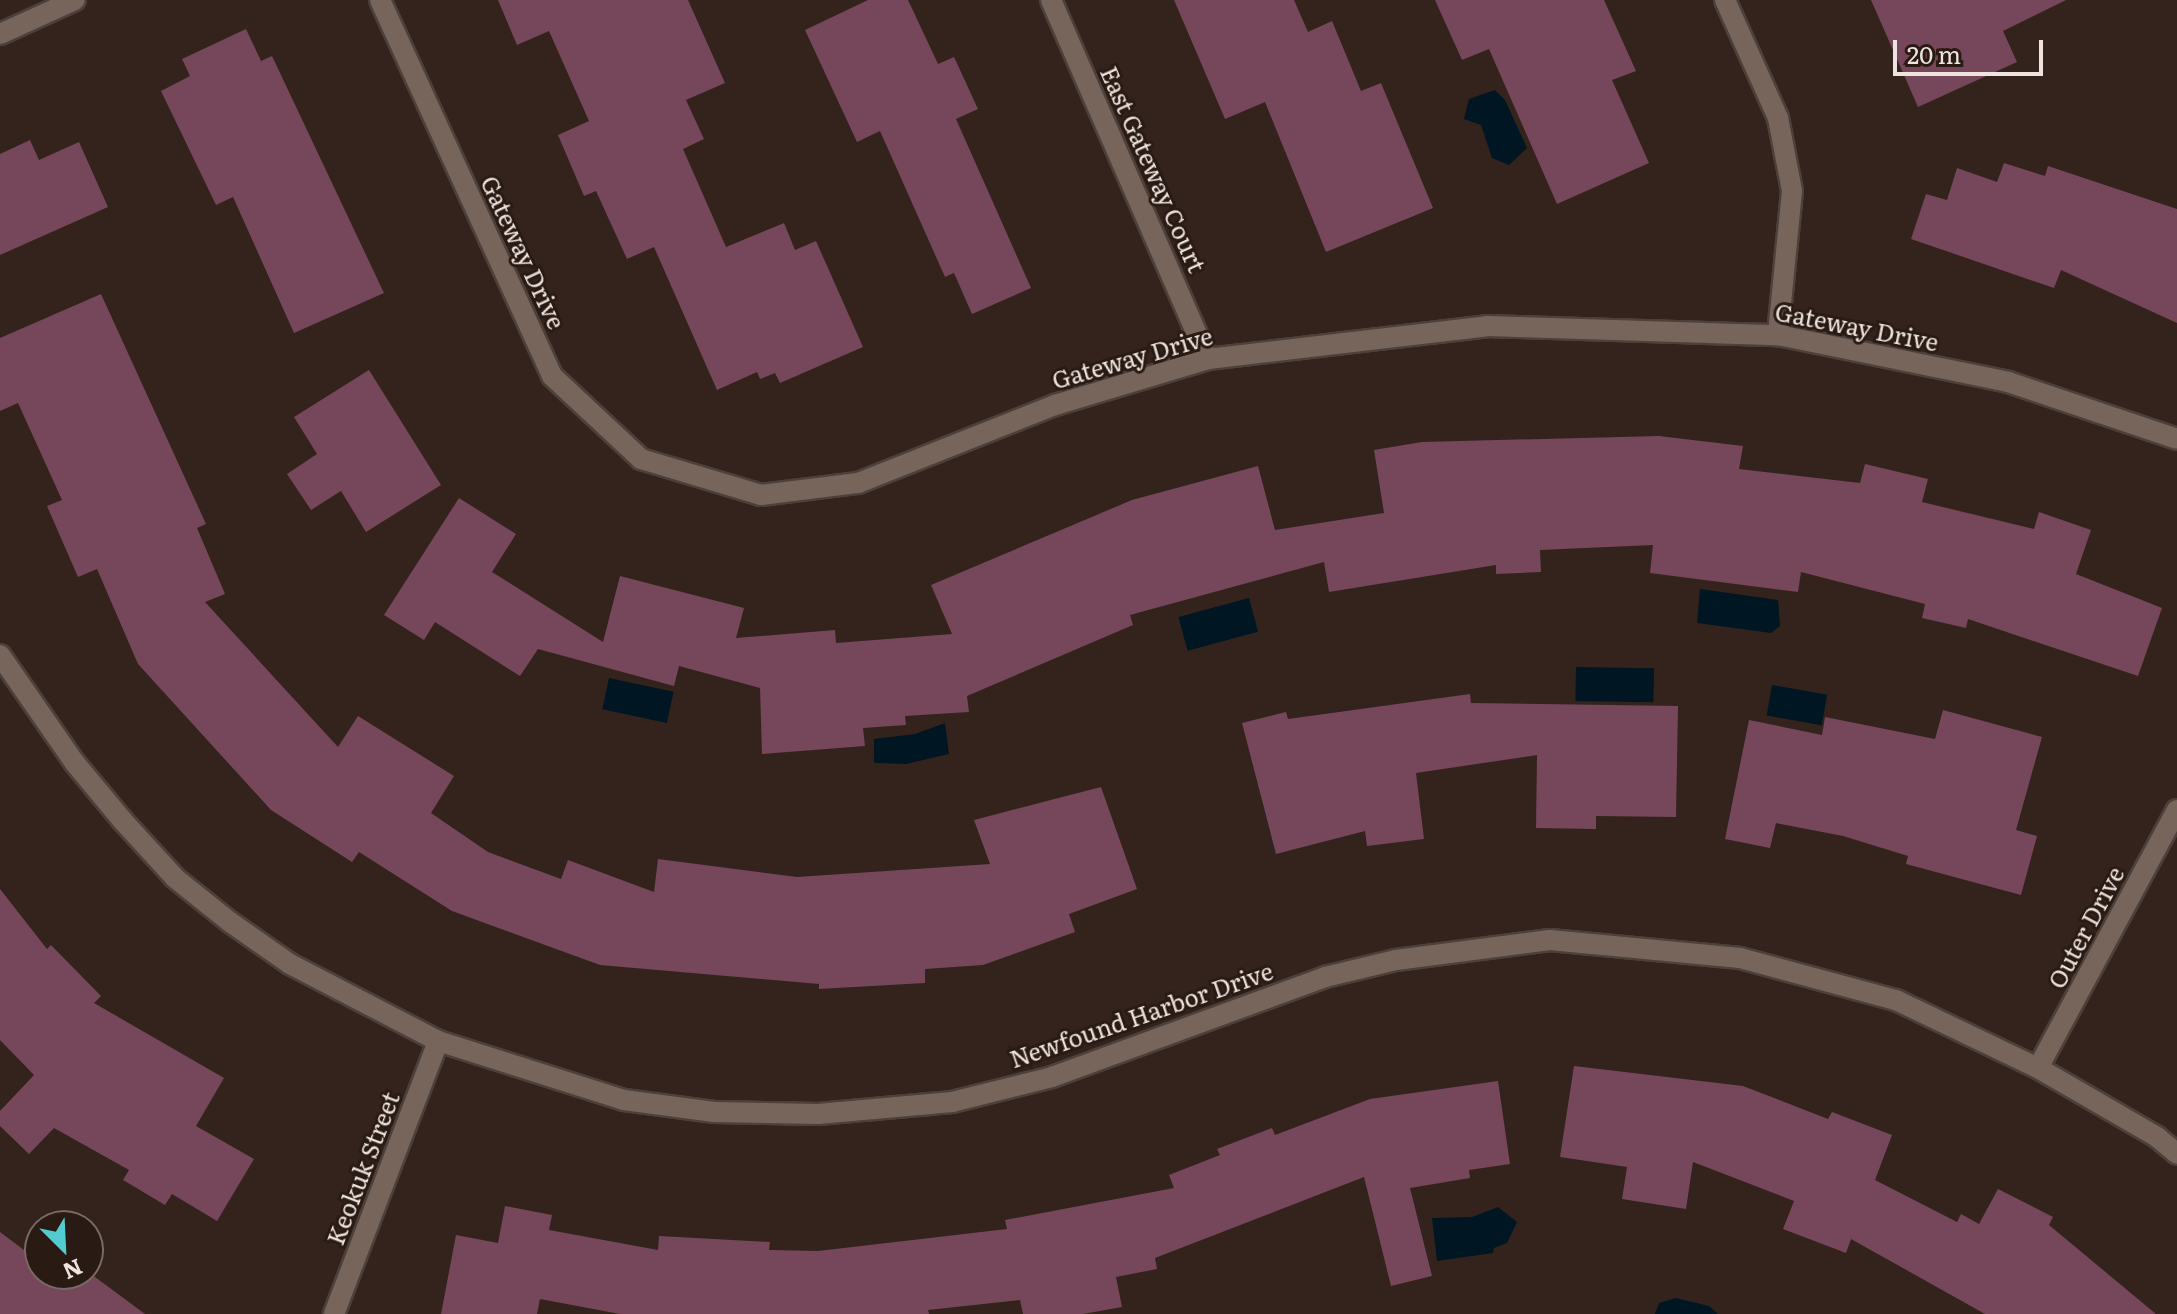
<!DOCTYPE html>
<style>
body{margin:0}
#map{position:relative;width:2177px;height:1314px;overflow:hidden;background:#33231c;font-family:Literata,serif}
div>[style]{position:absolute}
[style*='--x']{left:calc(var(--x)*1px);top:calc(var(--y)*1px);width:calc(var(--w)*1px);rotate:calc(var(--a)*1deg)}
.water>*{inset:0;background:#001623;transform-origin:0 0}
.building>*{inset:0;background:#76465b}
.roads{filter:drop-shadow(2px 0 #4d403a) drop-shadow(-2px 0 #4d403a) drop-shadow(0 2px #4d403a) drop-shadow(0 -2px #4d403a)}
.minor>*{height:20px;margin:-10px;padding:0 10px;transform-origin:10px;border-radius:10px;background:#77655c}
span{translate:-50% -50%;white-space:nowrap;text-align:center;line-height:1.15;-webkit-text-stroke:6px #291a13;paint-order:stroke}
.street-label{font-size:24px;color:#eee3de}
.north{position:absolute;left:24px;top:1210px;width:80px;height:80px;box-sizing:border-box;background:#291a13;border:2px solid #786a64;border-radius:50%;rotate:156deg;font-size:22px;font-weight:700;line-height:32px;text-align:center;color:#eee3de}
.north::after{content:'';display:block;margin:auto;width:28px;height:36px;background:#52ccd1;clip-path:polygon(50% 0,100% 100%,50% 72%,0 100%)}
.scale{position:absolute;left:1893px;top:40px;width:150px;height:36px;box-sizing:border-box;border:4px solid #eee3de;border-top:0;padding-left:10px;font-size:24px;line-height:28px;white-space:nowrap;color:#eee3de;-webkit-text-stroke:6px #291a13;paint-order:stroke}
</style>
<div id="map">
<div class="water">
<i style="clip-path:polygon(1495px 90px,1505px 100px,1527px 148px,1509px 165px,1492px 158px,1481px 125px,1464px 119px,1469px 99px)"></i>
<i style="clip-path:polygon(1700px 589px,1778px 600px,1780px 626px,1771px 633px,1697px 623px)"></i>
<i style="left:1249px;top:598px;width:35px;height:73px;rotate:75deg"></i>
<i style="left:1576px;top:667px;width:78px;height:34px;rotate:1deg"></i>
<i style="left:609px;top:678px;width:66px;height:32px;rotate:12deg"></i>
<i style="left:1772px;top:685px;width:56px;height:31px;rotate:10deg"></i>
<i style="clip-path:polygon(945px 723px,949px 754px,906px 764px,874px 763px,874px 739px,915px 734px)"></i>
<i style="clip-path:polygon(1498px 1207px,1517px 1222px,1507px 1243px,1494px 1248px,1493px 1253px,1437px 1261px,1432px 1218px,1472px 1217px)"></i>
<i style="clip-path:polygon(1676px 1298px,1709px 1306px,1718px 1314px,1655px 1314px,1659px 1303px)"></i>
</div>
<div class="building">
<i style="clip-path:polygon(498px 0,688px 0,725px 83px,686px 100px,704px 139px,683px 149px,726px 247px,784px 223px,795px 250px,816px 241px,863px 347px,780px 383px,775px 373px,760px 379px,757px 372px,717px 390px,654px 247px,627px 259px,596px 191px,584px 196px,558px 135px,589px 121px,549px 31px,517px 45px)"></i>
<i style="clip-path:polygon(868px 0,908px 0,938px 64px,954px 57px,978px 109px,956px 119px,1031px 288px,972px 314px,954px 273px,945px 277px,880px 131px,857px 142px,805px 30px)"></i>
<i style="clip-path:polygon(1174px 0,1294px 0,1308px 32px,1332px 21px,1361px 91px,1381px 83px,1433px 208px,1326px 252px,1265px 102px,1225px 119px)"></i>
<i style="clip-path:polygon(1435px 0,1604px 0,1636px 71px,1612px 80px,1649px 163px,1557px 204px,1489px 49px,1462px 60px)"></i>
<i style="clip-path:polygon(1871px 0,2066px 0,2003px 31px,2017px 62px,1918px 107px)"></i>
<i style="clip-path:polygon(246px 29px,261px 61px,272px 56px,384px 293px,294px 333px,233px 197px,216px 205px,161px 91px,190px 76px,182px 59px)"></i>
<i style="clip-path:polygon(30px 140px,39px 160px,79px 142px,108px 207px,0 255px,0 154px)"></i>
<i style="clip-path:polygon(2004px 163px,2045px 176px,2048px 166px,2177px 209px,2177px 323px,2061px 270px,2054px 288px,1911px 239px,1926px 194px,1947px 200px,1957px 168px,1997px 182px)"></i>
<i style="clip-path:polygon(101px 294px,206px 524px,197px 528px,225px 594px,205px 602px,338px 747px,358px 716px,454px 776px,431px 813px,488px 852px,561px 879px,568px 860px,654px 892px,658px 859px,797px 877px,990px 864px,974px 820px,1101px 787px,1137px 889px,1069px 914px,1075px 932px,983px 965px,925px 969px,925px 983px,819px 989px,819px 984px,600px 965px,452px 911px,359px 852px,352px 862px,271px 810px,138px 664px,97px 569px,78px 577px,47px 506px,62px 500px,18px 403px,0 411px,0 338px)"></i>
<i style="clip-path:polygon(369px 370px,441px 485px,366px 532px,341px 491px,311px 510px,287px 474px,317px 454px,294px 417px)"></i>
<i style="clip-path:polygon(1659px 436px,1743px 446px,1739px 469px,1860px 483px,1865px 464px,1928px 479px,1922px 502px,2034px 529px,2039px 512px,2091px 530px,2076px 574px,2162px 608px,2138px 676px,1968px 619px,1966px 628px,1922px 618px,1925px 604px,1801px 572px,1798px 592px,1650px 573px,1653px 545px,1540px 550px,1541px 572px,1496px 574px,1496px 565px,1329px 592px,1324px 562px,1130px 615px,1133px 625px,967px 696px,969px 712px,905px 716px,906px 725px,863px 728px,865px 746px,762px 754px,760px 688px,679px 666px,674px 686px,538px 649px,520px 676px,435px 622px,424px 640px,384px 615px,459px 498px,516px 534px,492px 572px,603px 642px,620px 576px,744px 608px,736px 638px,835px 630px,836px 643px,952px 634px,931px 585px,1132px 500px,1258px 466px,1275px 530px,1384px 513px,1374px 450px,1422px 442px)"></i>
<i style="clip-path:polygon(1470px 694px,1471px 703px,1678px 706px,1676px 817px,1596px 816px,1596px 829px,1536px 828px,1537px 755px,1416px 773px,1424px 839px,1367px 846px,1365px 831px,1276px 854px,1242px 723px,1286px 712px,1288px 719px)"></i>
<i style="clip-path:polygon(1943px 710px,2042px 737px,2016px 830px,2037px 836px,2021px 895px,1906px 864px,1908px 856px,1843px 836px,1776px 823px,1770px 848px,1725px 839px,1749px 720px,1822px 735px,1825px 717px,1935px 739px)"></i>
<i style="clip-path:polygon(0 889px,47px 949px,51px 945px,101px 996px,94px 1003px,224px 1078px,196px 1126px,254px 1159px,217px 1221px,172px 1194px,165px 1205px,123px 1180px,129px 1170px,54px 1128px,29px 1154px,0 1126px,0 1111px,34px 1075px,0 1040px)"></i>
<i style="clip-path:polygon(1574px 1066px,1743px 1086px,1828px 1119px,1832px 1112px,1892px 1135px,1875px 1180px,1957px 1222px,1961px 1214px,1979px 1224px,1998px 1189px,2053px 1217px,2049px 1225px,2156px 1314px,1985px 1314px,1851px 1239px,1846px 1253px,1783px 1229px,1794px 1201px,1693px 1162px,1686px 1209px,1622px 1199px,1627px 1167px,1560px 1157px)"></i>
<i style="clip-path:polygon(1498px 1081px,1510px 1164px,1469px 1170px,1470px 1178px,1410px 1188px,1432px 1276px,1391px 1286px,1364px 1177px,1155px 1258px,1157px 1269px,1116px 1277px,1122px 1307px,1083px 1314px,1023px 1314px,1020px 1300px,928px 1310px,929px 1314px,620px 1314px,540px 1299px,537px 1314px,441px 1314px,456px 1235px,498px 1243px,505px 1206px,552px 1215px,549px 1230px,658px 1250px,659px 1236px,770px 1242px,769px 1250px,818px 1251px,1007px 1229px,1005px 1220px,1174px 1188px,1169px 1175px,1220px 1155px,1217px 1149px,1272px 1128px,1275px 1135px,1370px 1099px)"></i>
<i style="clip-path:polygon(0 1232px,40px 1262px,40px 1274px,91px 1274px,145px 1314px,0 1314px)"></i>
</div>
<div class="roads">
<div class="minor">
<i style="--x:380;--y:0;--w:413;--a:65.4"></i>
<i style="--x:552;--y:376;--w:122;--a:43"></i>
<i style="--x:641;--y:459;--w:125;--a:16.7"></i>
<i style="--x:761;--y:495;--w:98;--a:-7.1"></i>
<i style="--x:858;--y:483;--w:212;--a:-21.6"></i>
<i style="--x:1055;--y:405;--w:160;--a:-16.7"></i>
<i style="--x:1208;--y:359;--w:281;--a:-6.7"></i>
<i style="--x:1487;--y:326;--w:291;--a:1.8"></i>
<i style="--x:1778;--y:335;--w:235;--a:11.5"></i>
<i style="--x:2008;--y:382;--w:178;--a:18.6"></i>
<i style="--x:1051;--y:0;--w:392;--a:66.4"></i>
<i style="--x:1725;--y:0;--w:129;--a:65.8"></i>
<i style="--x:1778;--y:118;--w:74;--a:79.1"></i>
<i style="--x:1792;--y:191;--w:145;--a:95.6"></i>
<i style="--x:0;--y:34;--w:82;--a:-24.4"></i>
<i style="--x:0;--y:655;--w:130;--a:55.3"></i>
<i style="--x:74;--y:762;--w:77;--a:50.3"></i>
<i style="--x:123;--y:821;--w:77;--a:47.6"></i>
<i style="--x:175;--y:878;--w:70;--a:38.7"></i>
<i style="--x:230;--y:922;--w:73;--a:35"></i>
<i style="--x:290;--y:964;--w:167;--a:27.5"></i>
<i style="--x:438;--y:1041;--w:195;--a:17.6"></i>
<i style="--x:624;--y:1100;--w:91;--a:7.6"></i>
<i style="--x:714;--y:1112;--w:104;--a:1.1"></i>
<i style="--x:818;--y:1114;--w:135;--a:-5.1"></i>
<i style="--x:952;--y:1102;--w:103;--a:-14"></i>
<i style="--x:1052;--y:1077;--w:291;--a:-20.1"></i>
<i style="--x:1325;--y:977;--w:73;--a:-13.5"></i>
<i style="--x:1396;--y:960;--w:155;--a:-7.4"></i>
<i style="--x:1550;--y:940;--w:191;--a:5.4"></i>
<i style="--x:1740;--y:958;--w:162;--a:15.1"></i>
<i style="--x:1896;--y:1000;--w:157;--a:25.6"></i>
<i style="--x:2038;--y:1068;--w:138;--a:30.1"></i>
<i style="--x:2157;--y:1137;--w:26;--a:40"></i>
<i style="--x:2038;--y:1068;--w:293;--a:-61.7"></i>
<i style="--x:334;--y:1314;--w:292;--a:-69.1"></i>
</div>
</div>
<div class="street-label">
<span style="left:1154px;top:169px;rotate:66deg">East Gateway Court</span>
<span style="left:524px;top:252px;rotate:65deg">Gateway Drive</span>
<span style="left:1857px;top:326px;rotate:11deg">Gateway Drive</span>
<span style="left:1132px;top:357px;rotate:-16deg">Gateway Drive</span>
<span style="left:2085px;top:927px;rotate:-62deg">Outer Drive</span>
<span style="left:1141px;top:1014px;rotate:-19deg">Newfound Harbor Drive</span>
<span style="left:362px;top:1168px;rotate:-69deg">Keokuk Street</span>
</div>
<div class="north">N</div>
<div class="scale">20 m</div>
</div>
